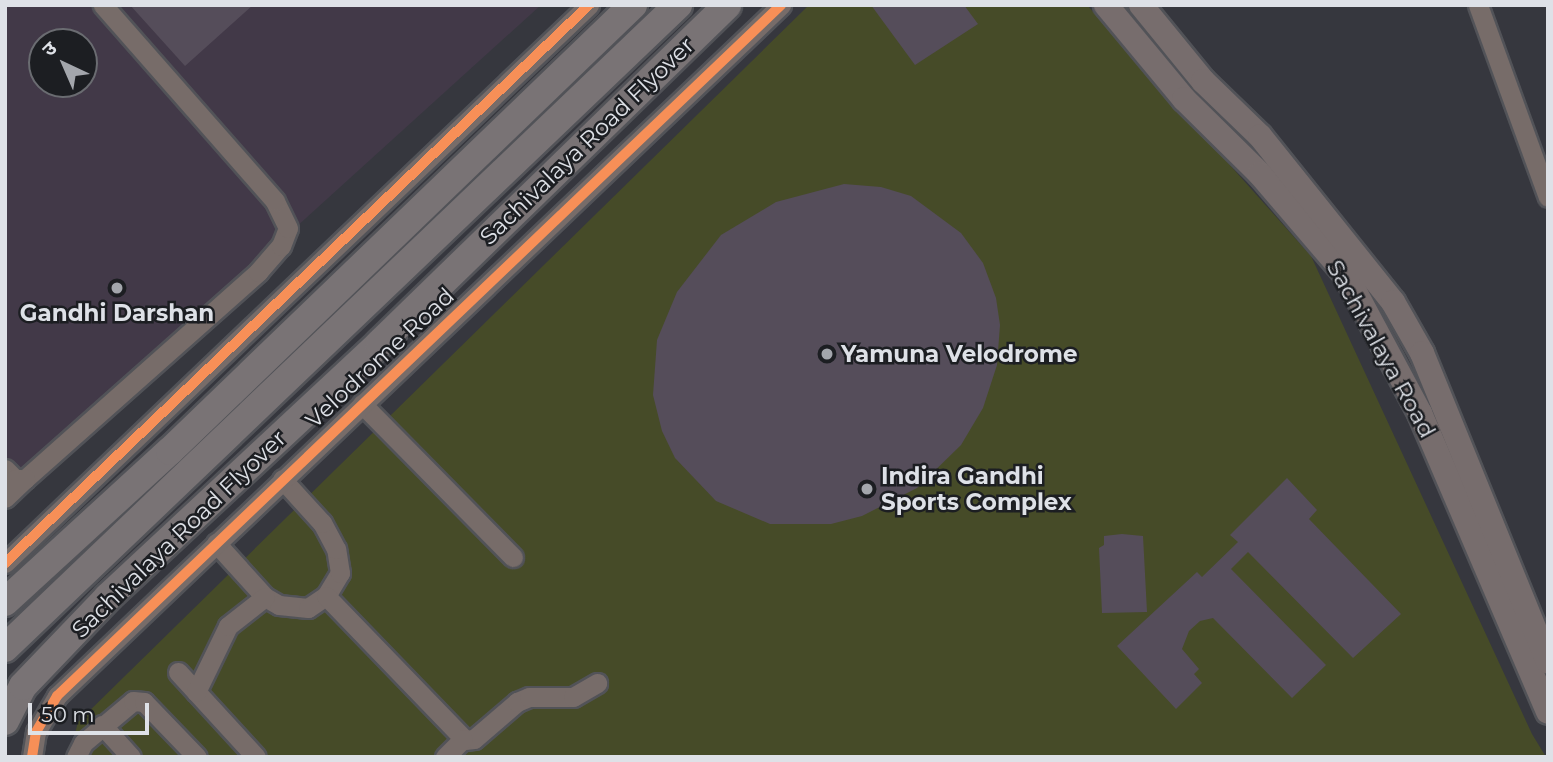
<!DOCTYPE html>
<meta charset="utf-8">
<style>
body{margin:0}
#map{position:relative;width:1553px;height:762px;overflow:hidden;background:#36373e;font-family:Montserrat,"Noto Sans Devanagari",sans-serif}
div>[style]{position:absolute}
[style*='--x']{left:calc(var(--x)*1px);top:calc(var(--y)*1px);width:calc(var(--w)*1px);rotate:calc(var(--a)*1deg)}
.commercial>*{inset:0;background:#423948}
.green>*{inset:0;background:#464b28}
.building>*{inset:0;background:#554d5a}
.roads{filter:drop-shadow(2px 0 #525358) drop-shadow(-2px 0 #525358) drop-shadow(0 2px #525358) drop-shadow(0 -2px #525358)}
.minor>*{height:19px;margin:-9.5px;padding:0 9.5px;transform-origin:9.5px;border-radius:9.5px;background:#776c69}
.major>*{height:24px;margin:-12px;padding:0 12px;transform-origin:12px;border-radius:12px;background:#776d6d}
.highway>*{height:28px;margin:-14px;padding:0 14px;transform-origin:14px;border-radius:14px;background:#797375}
.cycleway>*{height:10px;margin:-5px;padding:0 5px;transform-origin:5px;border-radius:5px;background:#f78f57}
.dots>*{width:19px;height:19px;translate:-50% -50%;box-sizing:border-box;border:4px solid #1c1e22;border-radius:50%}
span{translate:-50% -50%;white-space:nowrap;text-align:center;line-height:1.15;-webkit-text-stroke:5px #1c1e22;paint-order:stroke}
.street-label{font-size:23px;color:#dee1e7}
.poi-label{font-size:23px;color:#dee1e7;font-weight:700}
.left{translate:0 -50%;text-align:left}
.frame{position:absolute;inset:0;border:7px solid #dee1e7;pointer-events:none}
.north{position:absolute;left:28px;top:28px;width:70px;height:70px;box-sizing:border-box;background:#1c1e22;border:2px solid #6a6c71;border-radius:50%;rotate:316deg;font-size:19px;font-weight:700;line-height:28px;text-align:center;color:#dee1e7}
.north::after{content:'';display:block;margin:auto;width:24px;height:32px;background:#a3a6ac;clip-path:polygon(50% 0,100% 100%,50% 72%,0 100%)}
.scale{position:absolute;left:28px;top:703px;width:121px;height:32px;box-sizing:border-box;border:4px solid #dee1e7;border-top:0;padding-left:9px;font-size:21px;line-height:24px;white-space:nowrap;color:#dee1e7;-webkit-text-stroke:5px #1c1e22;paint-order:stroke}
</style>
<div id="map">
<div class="commercial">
<i style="clip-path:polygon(evenodd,5px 5px,541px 5px,5px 491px,5px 5px,42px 42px,84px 42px,84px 84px,42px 84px,42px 42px)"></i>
</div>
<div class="green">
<i style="clip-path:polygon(809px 5px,1087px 5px,1311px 256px,1532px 734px,1546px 757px,69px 757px,78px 722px)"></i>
</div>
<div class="building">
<i style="clip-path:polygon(130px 5px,253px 5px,185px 66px)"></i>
<i style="clip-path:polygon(871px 5px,964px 5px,978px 24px,915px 65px)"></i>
<i style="clip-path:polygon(844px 184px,881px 187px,911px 196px,961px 233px,983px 263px,996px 298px,1000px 325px,997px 365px,983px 408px,961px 445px,917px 488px,862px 516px,831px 524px,770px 524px,716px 501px,675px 458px,662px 431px,653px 395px,657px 340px,677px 292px,721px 235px,776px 202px)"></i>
<i style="clip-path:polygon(1287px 478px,1317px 510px,1309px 519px,1401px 614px,1353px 658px,1248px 552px,1231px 569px,1326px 665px,1292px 698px,1213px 618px,1200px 621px,1189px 631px,1182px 649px,1199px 669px,1194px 674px,1202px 683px,1176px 709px,1117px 646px,1197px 572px,1202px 577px,1238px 542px,1230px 535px)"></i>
<i style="clip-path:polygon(1122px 534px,1143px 536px,1147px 612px,1102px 613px,1099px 548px,1104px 545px,1104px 536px)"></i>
</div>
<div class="roads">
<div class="minor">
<i style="--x:1478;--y:5;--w:204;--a:70"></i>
<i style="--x:362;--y:404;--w:215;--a:45.4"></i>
<i style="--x:5;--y:469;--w:14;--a:45"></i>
<i style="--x:15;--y:479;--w:10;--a:0"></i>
<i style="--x:25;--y:479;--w:312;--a:-41.6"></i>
<i style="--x:258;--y:272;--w:35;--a:-49"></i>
<i style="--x:281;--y:246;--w:19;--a:-69"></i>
<i style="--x:288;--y:228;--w:30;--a:-116"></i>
<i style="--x:275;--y:201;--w:261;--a:-131.3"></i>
<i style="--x:5;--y:498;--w:28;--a:-44"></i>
<i style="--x:216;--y:543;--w:73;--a:47.8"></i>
<i style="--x:265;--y:597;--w:16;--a:30"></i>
<i style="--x:279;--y:605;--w:29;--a:6"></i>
<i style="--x:308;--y:608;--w:22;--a:-34"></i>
<i style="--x:326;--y:596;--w:27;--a:-59"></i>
<i style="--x:340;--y:573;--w:24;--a:-99"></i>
<i style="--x:336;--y:549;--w:30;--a:-118"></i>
<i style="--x:322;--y:523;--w:59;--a:-132.3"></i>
<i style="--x:5;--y:563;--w:808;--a:-43.7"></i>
<i style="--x:326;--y:596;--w:200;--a:46"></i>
<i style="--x:465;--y:740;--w:9;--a:-6"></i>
<i style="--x:474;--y:739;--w:57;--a:-40.7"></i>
<i style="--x:517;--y:702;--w:13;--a:-23"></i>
<i style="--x:529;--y:697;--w:44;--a:0"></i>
<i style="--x:573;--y:697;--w:28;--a:-30"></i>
<i style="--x:178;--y:672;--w:115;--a:47.5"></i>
<i style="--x:196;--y:692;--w:73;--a:-64.1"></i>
<i style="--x:228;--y:626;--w:47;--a:-38.1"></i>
<i style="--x:102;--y:725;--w:43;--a:47.8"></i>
<i style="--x:32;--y:757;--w:25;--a:-81"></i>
<i style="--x:36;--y:732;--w:42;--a:-59.7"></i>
<i style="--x:57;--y:696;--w:1001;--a:-43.66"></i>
<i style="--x:76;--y:757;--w:16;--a:-63"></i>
<i style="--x:83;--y:743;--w:65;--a:-40"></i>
<i style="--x:133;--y:701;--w:11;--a:5"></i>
<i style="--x:144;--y:702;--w:76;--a:46.1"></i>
<i style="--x:445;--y:757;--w:25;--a:-45"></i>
</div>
<div class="major">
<i style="--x:1106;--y:5;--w:122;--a:50.3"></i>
<i style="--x:1184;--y:99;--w:107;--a:44.6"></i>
<i style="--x:1260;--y:174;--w:130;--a:49.4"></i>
<i style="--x:1345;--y:273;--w:159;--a:61.8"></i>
<i style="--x:1420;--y:413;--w:325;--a:66.8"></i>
<i style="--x:1141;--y:5;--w:98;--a:50.8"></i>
<i style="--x:1203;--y:81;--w:79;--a:44"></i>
<i style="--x:1260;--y:136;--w:213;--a:51.3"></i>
<i style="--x:1393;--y:302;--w:59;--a:60.4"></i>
<i style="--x:1422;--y:353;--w:333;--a:67.8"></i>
</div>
<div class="highway">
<i style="--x:5;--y:602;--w:224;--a:-42.5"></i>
<i style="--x:170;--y:451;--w:643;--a:-43.93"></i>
<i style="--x:5;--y:648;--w:931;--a:-43.69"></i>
<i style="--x:5;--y:721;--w:39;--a:-63"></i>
<i style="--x:23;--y:686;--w:123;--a:-46.3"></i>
<i style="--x:108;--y:597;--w:372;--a:-43"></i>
<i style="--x:380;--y:343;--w:484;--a:-44.2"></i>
</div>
</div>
<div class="cycleway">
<i style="--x:5;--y:563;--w:808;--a:-43.7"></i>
<i style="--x:32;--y:757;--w:25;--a:-81"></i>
<i style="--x:36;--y:732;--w:42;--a:-59.7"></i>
<i style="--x:57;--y:696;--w:1001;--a:-43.66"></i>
</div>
<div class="dots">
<i style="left:117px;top:288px;background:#a3a6ac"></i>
<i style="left:827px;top:354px;background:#a3a6ac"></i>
<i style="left:867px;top:489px;background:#a3a6ac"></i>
</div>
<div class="street-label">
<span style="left:587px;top:141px;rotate:-44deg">Sachivalaya Road Flyover</span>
<span style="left:1381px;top:349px;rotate:61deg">Sachivalaya Road</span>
<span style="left:380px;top:358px;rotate:-43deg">Velodrome Road</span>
<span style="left:179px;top:534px;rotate:-44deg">Sachivalaya Road Flyover</span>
</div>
<div class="poi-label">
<span style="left:117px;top:313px">Gandhi Darshan</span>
<span class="left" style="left:841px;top:354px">Yamuna Velodrome</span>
<span class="left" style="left:881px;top:489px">Indira Gandhi<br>Sports Complex</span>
</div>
<div class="frame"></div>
<div class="north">उ</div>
<div class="scale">50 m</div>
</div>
